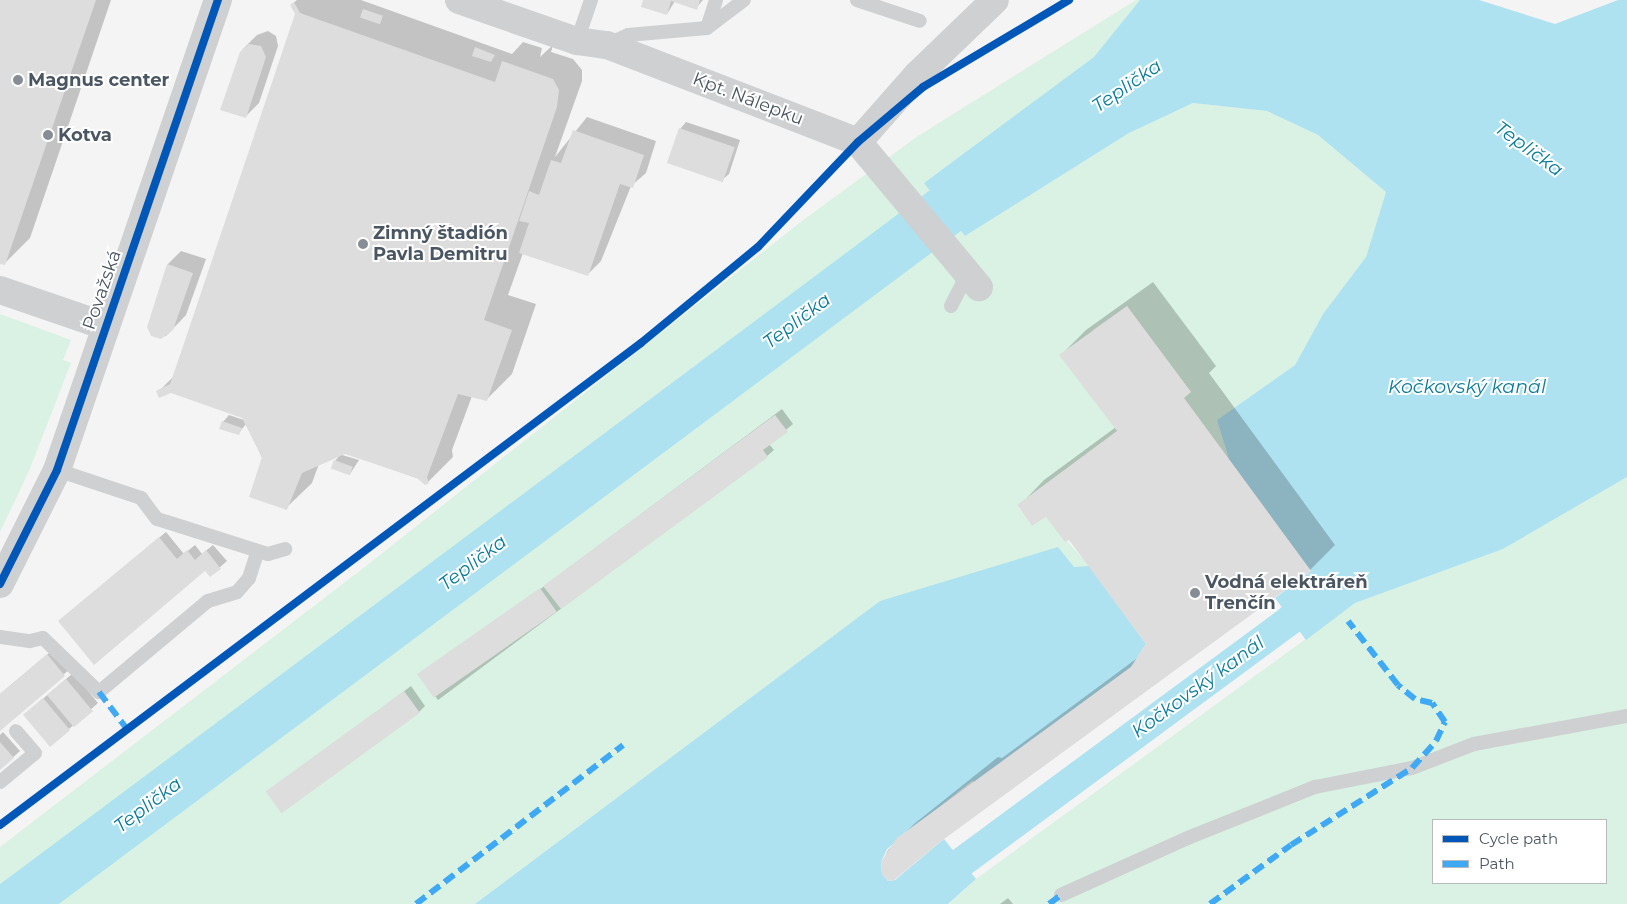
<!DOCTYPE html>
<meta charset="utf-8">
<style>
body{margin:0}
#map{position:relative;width:1627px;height:904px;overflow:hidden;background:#f4f4f4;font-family:Montserrat,sans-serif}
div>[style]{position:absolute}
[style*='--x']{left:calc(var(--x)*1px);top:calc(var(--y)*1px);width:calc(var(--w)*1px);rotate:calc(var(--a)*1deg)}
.green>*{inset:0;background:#d9f2e3}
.water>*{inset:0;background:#aee2f0}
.shadow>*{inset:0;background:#0003}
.canal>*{height:30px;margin:-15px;padding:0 15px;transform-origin:15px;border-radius:15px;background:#aee2f0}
.river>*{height:51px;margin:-25.5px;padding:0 25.5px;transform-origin:25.5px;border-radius:25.5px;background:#aee2f0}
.building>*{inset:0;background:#ddddde;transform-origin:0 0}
.service>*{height:14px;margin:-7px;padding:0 7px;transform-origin:7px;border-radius:7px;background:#ced0d2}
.minor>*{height:28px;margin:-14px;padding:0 14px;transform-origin:14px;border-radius:14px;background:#ced0d2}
.quiet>*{height:6px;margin-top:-3px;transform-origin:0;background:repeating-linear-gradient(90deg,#3fa9f5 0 12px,transparent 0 18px)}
.cycleway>*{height:8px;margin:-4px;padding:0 4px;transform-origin:4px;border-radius:4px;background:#0057b8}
.dots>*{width:14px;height:14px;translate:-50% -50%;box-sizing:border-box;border:2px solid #fff;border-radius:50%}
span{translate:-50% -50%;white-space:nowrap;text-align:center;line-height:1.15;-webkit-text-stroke:4px #fff;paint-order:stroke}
.poi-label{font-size:18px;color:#4a5661;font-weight:700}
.left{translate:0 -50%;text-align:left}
.street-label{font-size:18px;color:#4a5661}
.water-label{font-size:19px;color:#0c7c9b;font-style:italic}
.legend{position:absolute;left:1432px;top:819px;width:175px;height:65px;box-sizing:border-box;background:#fff;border:1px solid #b7bbc0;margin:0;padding:6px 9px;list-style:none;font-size:15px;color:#4a5661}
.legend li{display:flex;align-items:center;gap:10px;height:25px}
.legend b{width:25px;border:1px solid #b7bbc0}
</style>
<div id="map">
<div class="green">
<i style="clip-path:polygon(1136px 0,1140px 0,1095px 57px,924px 183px,965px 236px,1129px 133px,1193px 103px,1267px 111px,1318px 135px,1386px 192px,1366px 257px,1323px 314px,1295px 365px,1217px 420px,1229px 459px,1184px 398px,1191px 392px,1127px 306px,1092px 330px,1117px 431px,1017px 506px,1032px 526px,1046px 517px,1089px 566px,880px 601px,475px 904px,0 904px,0 847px,366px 566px,802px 221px,918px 136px)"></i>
<i style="clip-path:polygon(0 314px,71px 340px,63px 360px,71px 363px,29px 471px,0 532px)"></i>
<i style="clip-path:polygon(evenodd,1627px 477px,1627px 904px,949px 904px,976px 879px,1355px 603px,1503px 549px,1627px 477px,1433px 820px,1606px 820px,1606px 883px,1433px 883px,1433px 820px)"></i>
</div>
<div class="water">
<i style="clip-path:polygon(1140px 0,1479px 0,1555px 24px,1618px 0,1627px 0,1627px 477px,1503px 549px,1355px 603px,1306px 640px,1275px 598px,1311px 571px,1229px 459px,1217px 420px,1295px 365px,1323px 314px,1366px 257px,1386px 192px,1318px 135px,1267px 111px,1193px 103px,1129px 133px,965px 236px,924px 183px,1094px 57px)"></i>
<i style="clip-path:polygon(1058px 547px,1074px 567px,1089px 566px,1146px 644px,1131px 667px,975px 782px,972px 781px,887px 849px,881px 862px,882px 874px,888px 881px,895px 880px,944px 839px,976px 879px,948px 904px,475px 904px,880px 601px)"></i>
</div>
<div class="shadow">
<i style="clip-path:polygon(0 0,111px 0,30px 238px,4px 264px,0 262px)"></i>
<i style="clip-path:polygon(297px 0,361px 0,512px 54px,523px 42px,542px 48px,540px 57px,553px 45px,551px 52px,573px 59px,582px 70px,582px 81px,555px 157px,587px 117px,656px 141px,646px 173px,631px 186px,601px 261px,588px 274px,523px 253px,508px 295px,536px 304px,512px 374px,486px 400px,472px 396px,452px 450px,453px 457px,428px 482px,345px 453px,342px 455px,359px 460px,350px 474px,335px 461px,340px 455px,319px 464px,312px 483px,286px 508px,246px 424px,238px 434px,223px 422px,229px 415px,244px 420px,242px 417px,171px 391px,158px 392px,175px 375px,296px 14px,291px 5px)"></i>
<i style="clip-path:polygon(645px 0,703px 0,696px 8px,675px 1px,667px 14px)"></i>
<i style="clip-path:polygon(268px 31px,276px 36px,278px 46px,259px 103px,245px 117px,222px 109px,243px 49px,257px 35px)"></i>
<i style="clip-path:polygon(686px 122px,740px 140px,729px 174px,722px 180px,680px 129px)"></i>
<i style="clip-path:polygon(181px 251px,206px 259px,186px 315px,166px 336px,155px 337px,168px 264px)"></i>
<i style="clip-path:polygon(1153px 282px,1216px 366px,1209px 373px,1335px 545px,1310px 570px,882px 863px,888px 850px,914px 824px,998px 757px,1002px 758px,1140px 656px,1148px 644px,1069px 538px,1047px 515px,1019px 506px,1044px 480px,1116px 427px,1061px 355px,1086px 330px)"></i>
<i style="clip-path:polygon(782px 409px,793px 424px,769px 444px,774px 450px,767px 456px,438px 700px,423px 679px,429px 672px)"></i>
<i style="clip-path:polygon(166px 532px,184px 554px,195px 545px,202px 554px,213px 545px,227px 561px,210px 576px,205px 570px,66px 615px)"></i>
<i style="clip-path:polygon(54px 649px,70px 669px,0 729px,0 694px)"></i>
<i style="clip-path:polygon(73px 673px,98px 703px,69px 729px,31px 709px)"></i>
<i style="clip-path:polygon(411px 686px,425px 706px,419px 712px,269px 793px)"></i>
<i style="clip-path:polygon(3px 732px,20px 751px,0 769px,0 735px)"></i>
<i style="clip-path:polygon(1008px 898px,1013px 904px,1000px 904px)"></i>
</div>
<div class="canal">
<i style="--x:905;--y:904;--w:480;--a:-36.4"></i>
<i style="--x:1291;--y:619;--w:40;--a:-43"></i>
</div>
<div class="river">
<i style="--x:15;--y:904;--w:1160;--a:-36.73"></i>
<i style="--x:945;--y:210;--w:71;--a:-34.1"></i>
</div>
<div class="building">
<i style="clip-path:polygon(0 0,96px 0,5px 265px,0 264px)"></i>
<i style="clip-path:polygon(643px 0,700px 0,697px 10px,671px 1px,667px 15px,641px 7px)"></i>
<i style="clip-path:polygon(294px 2px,300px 13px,475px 75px,495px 82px,502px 61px,553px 79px,559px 90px,557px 107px,484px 320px,512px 330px,487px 401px,458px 394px,427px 477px,429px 483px,425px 485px,417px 478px,345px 454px,302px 473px,287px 510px,249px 497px,262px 457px,242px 418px,171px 393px,159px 398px,156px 391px,170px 384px,178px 361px,295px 14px,290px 5px)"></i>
<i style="left:363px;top:9px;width:21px;height:9px;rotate:19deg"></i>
<i style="clip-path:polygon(249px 44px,261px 46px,266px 57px,246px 118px,220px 110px,240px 52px)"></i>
<i style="clip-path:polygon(475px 47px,495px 55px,491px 62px,472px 56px)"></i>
<i style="left:679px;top:128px;width:59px;height:37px;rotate:19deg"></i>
<i style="clip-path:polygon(573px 130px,644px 155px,633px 188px,620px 184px,588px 276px,519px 253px,529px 223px,519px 221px,529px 191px,539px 195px,551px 160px,561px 163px)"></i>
<i style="clip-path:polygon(167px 264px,193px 273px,173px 330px,161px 339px,151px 336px,147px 327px)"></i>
<i style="clip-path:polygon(1127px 306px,1191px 392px,1184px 398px,1311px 571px,944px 839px,894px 880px,888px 881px,882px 874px,881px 862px,897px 838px,1131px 667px,1146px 644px,1069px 540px,1065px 542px,1046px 517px,1032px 526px,1017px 505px,1117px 431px,1059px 355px)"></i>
<i style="clip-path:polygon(775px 415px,788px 432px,763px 450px,768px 457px,561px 609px,543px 586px)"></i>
<i style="clip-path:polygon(222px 421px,242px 428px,239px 435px,219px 429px)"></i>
<i style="left:334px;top:460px;width:20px;height:9px;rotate:20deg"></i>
<i style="clip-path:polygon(159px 537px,177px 559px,187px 550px,195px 560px,206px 550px,221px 569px,210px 577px,205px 571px,94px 665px,58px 621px)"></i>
<i style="left:540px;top:588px;width:29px;height:150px;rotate:55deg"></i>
<i style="clip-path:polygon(47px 654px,65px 676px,0 731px,0 694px)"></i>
<i style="left:66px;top:679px;width:42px;height:25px;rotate:50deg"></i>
<i style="left:404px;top:691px;width:27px;height:171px;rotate:54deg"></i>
<i style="left:43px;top:698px;width:42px;height:26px;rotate:50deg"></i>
<i style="clip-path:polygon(0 742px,14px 758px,0 770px)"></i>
</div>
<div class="service">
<i style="--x:857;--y:0;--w:66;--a:18.4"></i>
<i style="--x:707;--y:28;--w:29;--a:-72"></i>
<i style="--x:577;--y:41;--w:43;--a:-71.1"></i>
<i style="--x:608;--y:44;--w:22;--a:-24"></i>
<i style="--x:628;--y:35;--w:79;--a:-5.1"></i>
<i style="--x:707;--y:28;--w:46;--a:-37.1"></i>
<i style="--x:951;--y:306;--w:38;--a:-63"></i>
<i style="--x:57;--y:470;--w:89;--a:18.4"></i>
<i style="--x:141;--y:498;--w:26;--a:53"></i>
<i style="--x:157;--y:519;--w:10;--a:17"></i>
<i style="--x:167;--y:522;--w:106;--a:17.6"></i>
<i style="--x:268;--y:554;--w:18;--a:-16"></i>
<i style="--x:0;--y:637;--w:30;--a:8"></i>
<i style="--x:30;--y:641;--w:13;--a:-13"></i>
<i style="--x:43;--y:638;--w:78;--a:44"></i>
<i style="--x:99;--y:692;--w:142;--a:-39.9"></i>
<i style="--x:208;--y:601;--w:30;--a:-17"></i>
<i style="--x:237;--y:592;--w:18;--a:-49"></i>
<i style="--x:249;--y:578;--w:28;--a:-72"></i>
<i style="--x:0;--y:782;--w:45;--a:-39.6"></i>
<i style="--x:35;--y:753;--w:29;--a:-131"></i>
<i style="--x:1061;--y:895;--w:141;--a:-24.2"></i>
<i style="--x:1190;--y:837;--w:135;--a:-21.8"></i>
<i style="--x:1315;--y:787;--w:99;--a:-11.1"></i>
<i style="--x:1412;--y:768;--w:66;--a:-21.2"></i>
<i style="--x:1474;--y:744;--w:156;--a:-10.4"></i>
</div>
<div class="minor">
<i style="--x:459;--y:0;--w:125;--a:19.2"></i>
<i style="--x:577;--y:41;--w:30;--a:8"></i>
<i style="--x:607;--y:45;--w:269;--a:21.1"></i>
<i style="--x:858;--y:142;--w:189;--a:50.2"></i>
<i style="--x:858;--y:142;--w:89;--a:-48.6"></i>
<i style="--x:917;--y:75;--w:108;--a:-43.9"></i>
<i style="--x:0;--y:290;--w:111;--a:18.9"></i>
<i style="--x:0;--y:584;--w:127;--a:-63.4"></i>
<i style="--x:57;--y:470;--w:497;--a:-71.1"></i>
</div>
<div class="quiet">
<i style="--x:99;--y:692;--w:46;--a:52.9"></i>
<i style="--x:416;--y:904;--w:261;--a:-37.5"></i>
<i style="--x:1049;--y:904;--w:15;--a:-37"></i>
<i style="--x:1210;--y:904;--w:100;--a:-36.1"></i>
<i style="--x:1291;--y:845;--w:143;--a:-32.5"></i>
<i style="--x:1412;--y:768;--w:36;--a:-48"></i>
<i style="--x:1436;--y:741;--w:21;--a:-65"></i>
<i style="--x:1445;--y:722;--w:23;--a:-124"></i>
<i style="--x:1432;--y:703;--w:17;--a:-167"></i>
<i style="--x:1415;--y:699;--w:22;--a:-141"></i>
<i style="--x:1398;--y:685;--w:81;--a:-128"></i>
</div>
<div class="cycleway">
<i style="--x:0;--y:584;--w:127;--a:-63.4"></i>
<i style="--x:57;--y:470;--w:497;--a:-71.1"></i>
<i style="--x:0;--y:825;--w:802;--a:-36.94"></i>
<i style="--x:641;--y:343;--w:151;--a:-39.4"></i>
<i style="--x:758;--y:247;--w:145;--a:-46.4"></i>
<i style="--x:858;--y:142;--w:85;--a:-40.2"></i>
<i style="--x:923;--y:87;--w:170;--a:-30.8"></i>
</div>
<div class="dots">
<i style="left:18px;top:80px;background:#868d94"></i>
<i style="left:48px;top:135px;background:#868d94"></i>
<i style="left:363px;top:244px;background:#868d94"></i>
<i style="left:1195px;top:593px;background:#868d94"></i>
</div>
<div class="poi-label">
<span class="left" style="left:28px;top:80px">Magnus center</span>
<span class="left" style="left:58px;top:135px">Kotva</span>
<span class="left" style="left:373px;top:244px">Zimný štadión<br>Pavla Demitru</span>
<span class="left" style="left:1205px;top:593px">Vodná elektráreň<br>Trenčín</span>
</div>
<div class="street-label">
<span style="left:748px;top:99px;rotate:21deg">Kpt. Nálepku</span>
<span style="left:102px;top:290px;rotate:-71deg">Považská</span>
</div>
<div class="water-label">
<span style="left:1127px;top:86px;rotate:-34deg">Teplička</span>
<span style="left:1529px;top:149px;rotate:36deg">Teplička</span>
<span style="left:797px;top:321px;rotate:-37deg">Teplička</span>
<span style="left:1467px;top:387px">Kočkovský kanál</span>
<span style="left:473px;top:563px;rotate:-37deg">Teplička</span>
<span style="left:1198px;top:687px;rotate:-36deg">Kočkovský kanál</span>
<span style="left:148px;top:805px;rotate:-37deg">Teplička</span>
</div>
<ul class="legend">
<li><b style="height:6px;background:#0057b8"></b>Cycle path</li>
<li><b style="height:6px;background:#3fa9f5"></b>Path</li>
</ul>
</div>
